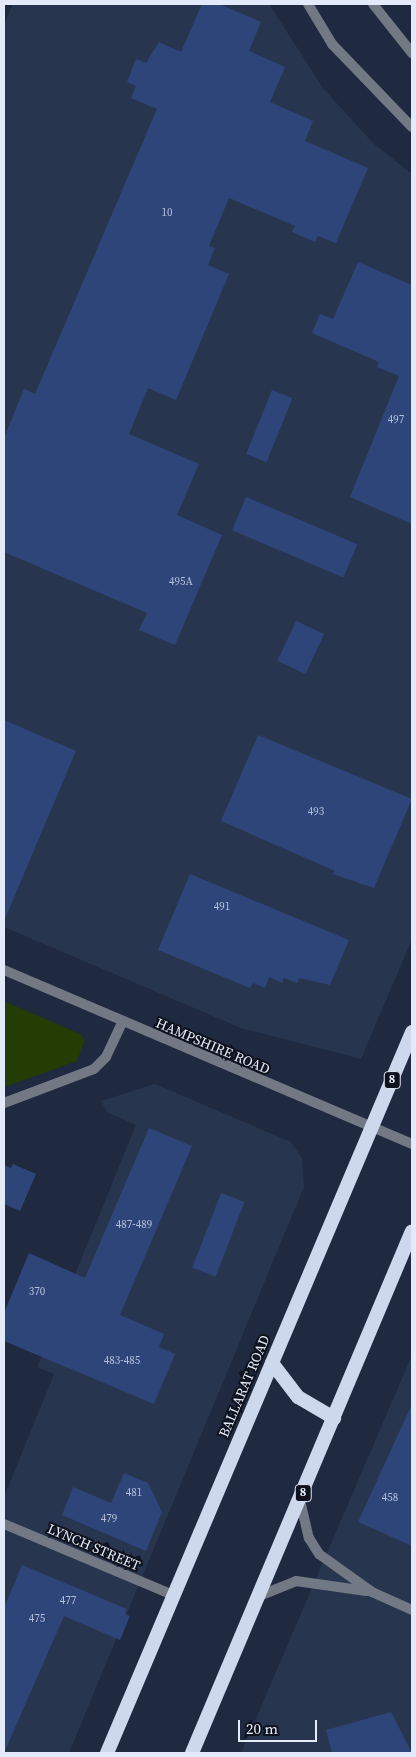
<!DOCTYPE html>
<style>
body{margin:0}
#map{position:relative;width:416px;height:1757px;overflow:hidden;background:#1f293f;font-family:"Source Serif 4",serif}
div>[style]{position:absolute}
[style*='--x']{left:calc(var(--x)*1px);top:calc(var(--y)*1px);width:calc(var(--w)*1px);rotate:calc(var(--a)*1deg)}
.built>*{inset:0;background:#28354f}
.green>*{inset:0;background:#233d05}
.building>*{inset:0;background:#2e4579;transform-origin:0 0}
.minor>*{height:10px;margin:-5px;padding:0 5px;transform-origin:5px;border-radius:5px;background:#737984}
.tertiary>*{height:10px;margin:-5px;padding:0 5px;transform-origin:5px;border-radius:5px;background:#737984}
.trunk>*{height:14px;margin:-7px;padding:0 7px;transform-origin:7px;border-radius:7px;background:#ced8ec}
span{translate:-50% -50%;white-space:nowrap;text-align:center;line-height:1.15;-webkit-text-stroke:4px #0e121c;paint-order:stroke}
.number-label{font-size:11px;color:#b6c1d9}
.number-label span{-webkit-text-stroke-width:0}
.shield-label span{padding:1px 4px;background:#0e121c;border:1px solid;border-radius:4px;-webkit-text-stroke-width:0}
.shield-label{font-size:12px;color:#e3eaf9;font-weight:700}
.street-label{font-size:14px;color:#e3eaf9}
.frame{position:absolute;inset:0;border:5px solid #e3eaf9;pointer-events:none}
.scale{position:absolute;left:238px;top:1720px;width:79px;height:22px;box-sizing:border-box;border:2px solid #e3eaf9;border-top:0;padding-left:6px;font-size:15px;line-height:18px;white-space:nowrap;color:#e3eaf9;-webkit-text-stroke:4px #0e121c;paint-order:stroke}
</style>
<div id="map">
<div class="built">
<i style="clip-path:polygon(13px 4px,269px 4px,323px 88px,373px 143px,412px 174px,412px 939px,361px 1059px,241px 1028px,4px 927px,4px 25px)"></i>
<i style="clip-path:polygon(155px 1084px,291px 1142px,302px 1158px,304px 1187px,69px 1753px,4px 1753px,4px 1497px,54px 1374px,37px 1367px,136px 1125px,107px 1112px,101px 1101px)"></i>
<i style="clip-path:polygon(412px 1355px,412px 1753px,241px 1753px)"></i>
</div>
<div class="green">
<i style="clip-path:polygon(4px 1001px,80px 1034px,85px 1040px,77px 1061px,4px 1087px)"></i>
</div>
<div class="building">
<i style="clip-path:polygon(202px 4px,219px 4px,261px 22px,249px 51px,285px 67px,270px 102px,313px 121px,305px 141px,368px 168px,336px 243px,318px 236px,315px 242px,292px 232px,295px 226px,229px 198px,209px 246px,215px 248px,208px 265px,229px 274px,176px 400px,148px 388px,129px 434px,199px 464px,177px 515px,222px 535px,175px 645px,139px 630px,147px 613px,4px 552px,4px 438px,24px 389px,35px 394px,157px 109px,131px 98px,136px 86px,127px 82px,136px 59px,146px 63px,159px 42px,181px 52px)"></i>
<i style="clip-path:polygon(358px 262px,412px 285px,412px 524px,350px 497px,399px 376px,377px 367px,379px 362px,312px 333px,320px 314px,333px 319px)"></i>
<i style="left:272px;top:390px;width:22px;height:69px;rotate:22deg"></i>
<i style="left:246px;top:497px;width:121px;height:36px;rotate:23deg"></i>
<i style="left:296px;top:621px;width:31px;height:44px;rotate:25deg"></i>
<i style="clip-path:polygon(4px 720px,76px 751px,4px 921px)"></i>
<i style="clip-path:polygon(258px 735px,412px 799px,374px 888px,333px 874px,335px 871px,221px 821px)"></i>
<i style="clip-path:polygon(190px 874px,349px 940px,330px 985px,299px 978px,297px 983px,284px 978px,282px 983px,269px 977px,265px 988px,253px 983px,250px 988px,158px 950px)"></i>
<i style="clip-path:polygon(149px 1128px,192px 1146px,120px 1315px,164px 1334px,159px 1347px,175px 1354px,154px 1404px,4px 1341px,4px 1313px,29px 1253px,85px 1278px)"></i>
<i style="clip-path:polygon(13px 1164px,36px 1174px,20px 1211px,4px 1204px,4px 1165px,11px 1168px)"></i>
<i style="left:221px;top:1193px;width:25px;height:80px;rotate:21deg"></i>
<i style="clip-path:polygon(412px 1404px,412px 1546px,358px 1522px)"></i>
<i style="clip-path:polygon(124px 1473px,148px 1483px,162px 1512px,146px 1551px,62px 1515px,73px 1487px,111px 1503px)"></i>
<i style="clip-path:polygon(22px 1565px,127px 1609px,125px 1614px,130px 1616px,120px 1640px,64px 1616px,4px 1753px,4px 1608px)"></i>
<i style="clip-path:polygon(391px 1712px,412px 1753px,332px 1753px,326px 1730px)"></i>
</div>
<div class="minor">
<i style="--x:4;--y:1103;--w:96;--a:-20.7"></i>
<i style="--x:94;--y:1069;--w:17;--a:-45"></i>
<i style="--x:106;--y:1057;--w:38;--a:-65"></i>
<i style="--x:4;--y:1524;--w:183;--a:22.8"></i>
</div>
<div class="tertiary">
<i style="--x:308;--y:4;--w:47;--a:59"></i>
<i style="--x:332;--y:44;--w:115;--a:46.1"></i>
<i style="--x:373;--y:4;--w:63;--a:51.5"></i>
<i style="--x:4;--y:970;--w:444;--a:23.1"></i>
<i style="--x:300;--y:1500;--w:39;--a:77"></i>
<i style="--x:309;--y:1538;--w:19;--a:58"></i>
<i style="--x:319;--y:1554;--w:65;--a:35.6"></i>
<i style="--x:372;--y:1592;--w:44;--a:24.2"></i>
<i style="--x:259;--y:1596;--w:40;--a:-22"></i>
<i style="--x:296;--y:1581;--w:71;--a:8.1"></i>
</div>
<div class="trunk">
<i style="--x:272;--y:1363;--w:43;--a:52.6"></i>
<i style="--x:298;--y:1397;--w:42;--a:30.3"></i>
<i style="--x:107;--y:1753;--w:783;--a:-67.07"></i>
<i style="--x:192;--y:1753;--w:566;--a:-67.15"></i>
</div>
<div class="number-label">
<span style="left:167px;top:213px">10</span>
<span style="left:396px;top:420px">497</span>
<span style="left:181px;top:582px">495A</span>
<span style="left:316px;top:812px">493</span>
<span style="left:222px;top:907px">491</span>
<span style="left:134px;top:1225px">487-489</span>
<span style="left:37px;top:1292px">370</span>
<span style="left:122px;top:1361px">483-485</span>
<span style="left:134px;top:1493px">481</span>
<span style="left:390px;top:1498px">458</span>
<span style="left:109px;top:1519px">479</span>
<span style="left:68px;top:1601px">477</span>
<span style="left:37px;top:1619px">475</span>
</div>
<div class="shield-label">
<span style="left:392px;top:1080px">8</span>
<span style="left:303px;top:1493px">8</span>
</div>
<div class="street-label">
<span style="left:213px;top:1046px;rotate:23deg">HAMPSHIRE ROAD</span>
<span style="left:244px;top:1386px;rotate:-67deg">BALLARAT ROAD</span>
<span style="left:94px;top:1547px;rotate:23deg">LYNCH STREET</span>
</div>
<div class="frame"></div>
<div class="scale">20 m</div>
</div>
